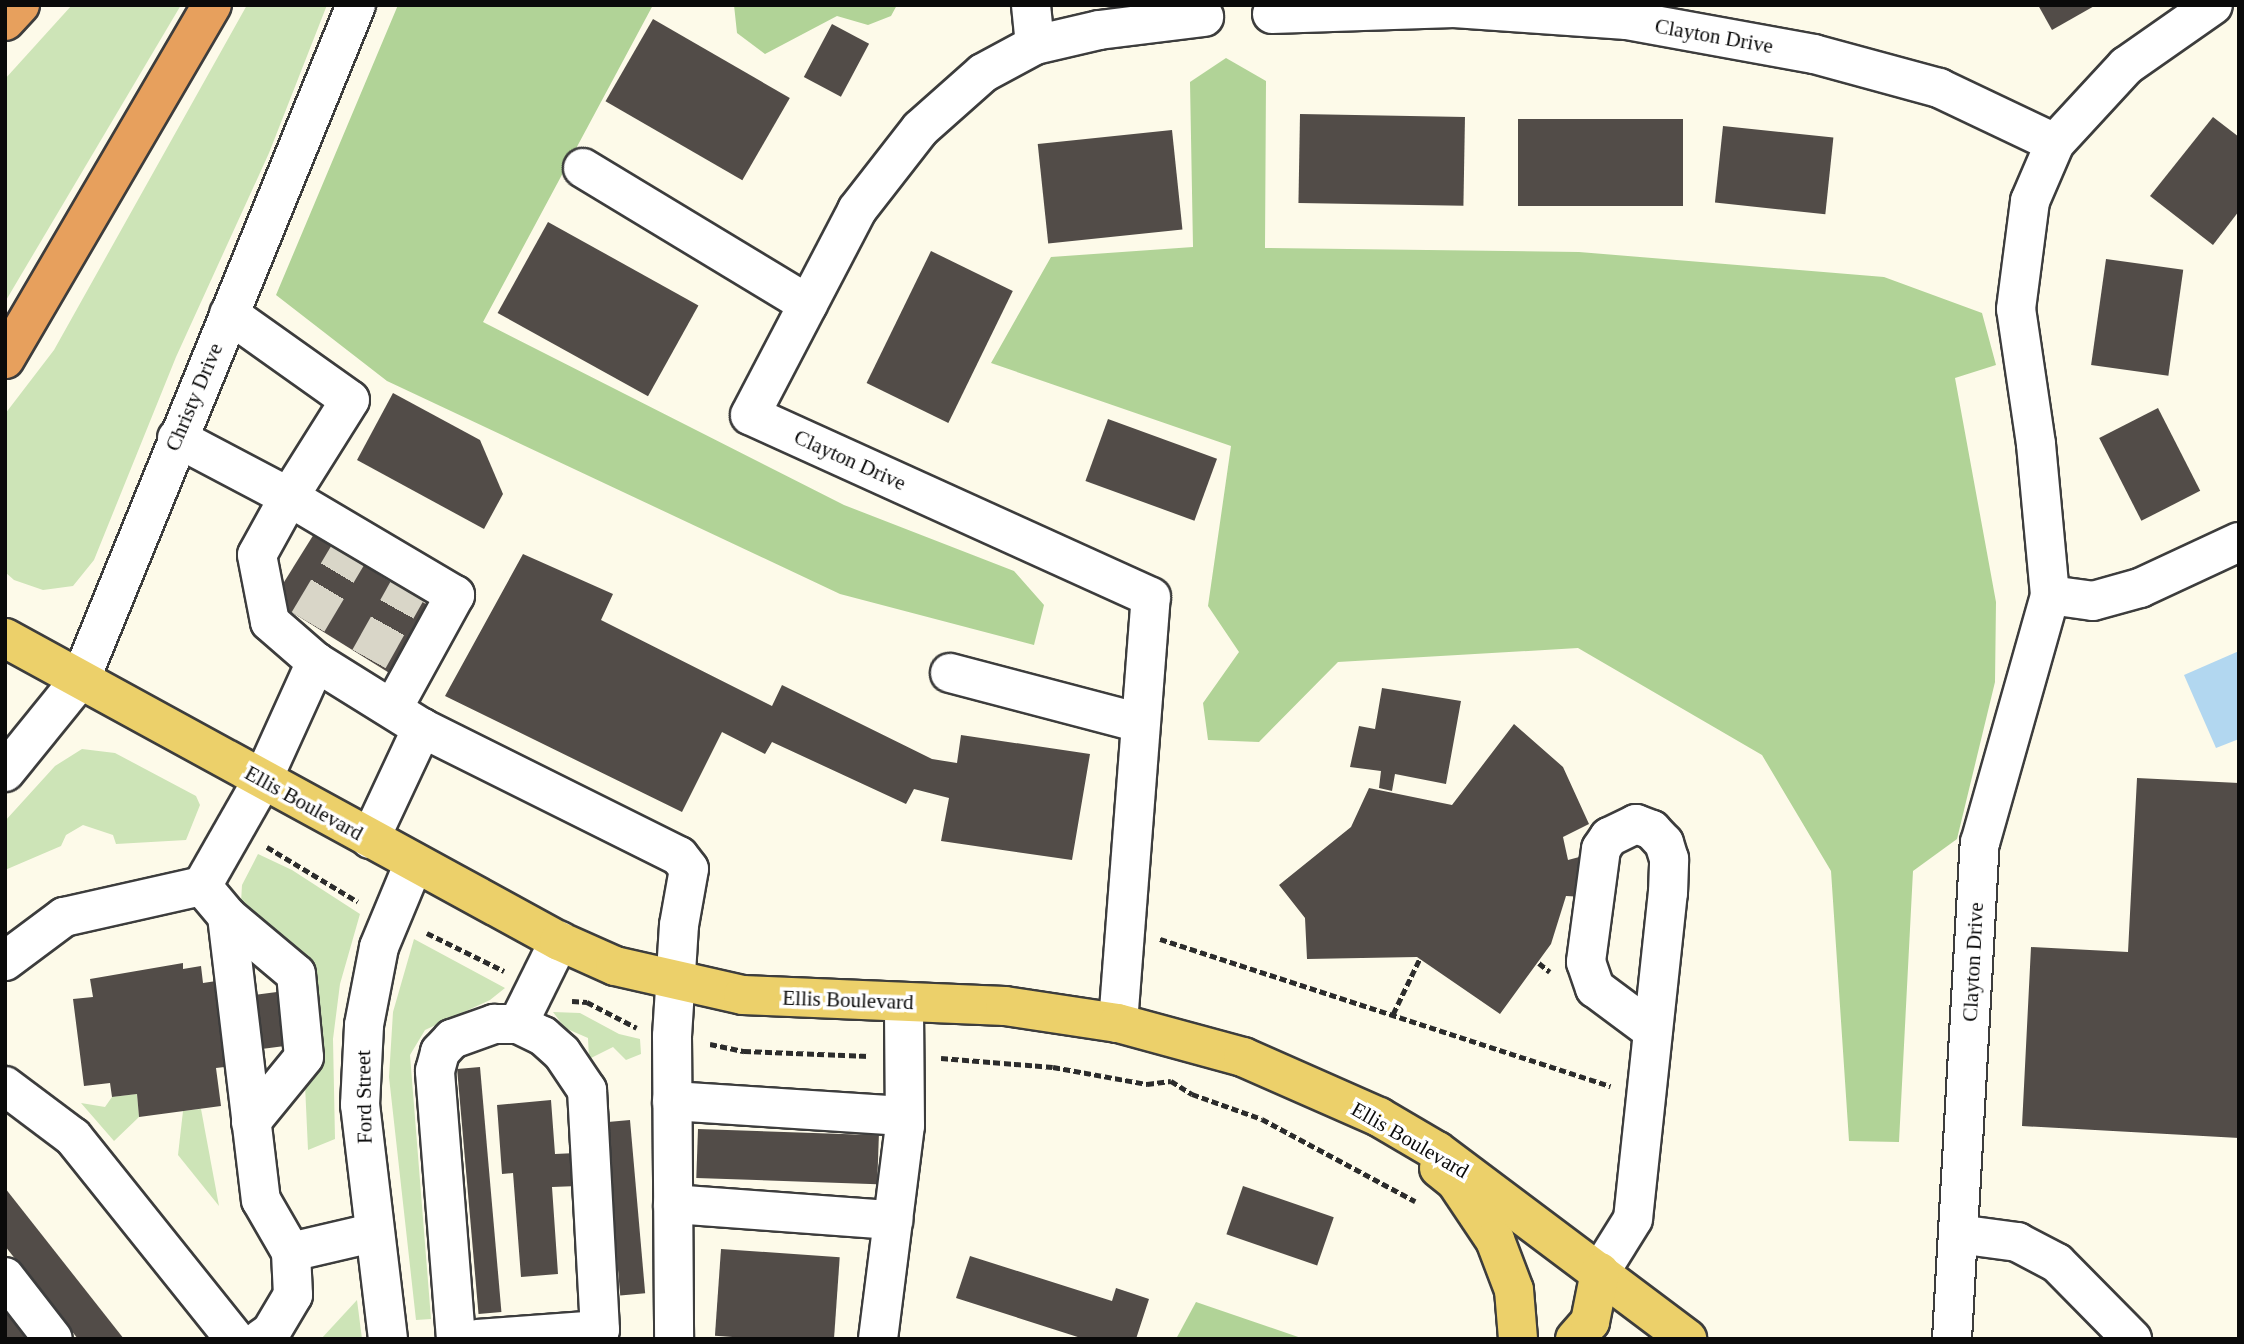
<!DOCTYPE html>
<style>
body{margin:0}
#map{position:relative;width:2244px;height:1344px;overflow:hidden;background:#fdfae9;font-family:"Times New Roman",serif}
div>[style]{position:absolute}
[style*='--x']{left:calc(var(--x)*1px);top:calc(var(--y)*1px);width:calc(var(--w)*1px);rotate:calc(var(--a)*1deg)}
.green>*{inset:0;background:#cde4b7}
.forest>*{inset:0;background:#b1d397}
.water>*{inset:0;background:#b2d7f0}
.building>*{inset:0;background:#524c48;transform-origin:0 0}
.minor-tunnel>*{height:38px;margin-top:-19px;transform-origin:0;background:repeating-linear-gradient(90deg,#d9d6c8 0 38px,transparent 0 57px)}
.path>*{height:4.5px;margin-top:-2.25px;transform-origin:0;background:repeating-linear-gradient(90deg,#2c2c2c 0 7px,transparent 0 10.5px)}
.roads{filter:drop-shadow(2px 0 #3d3d3d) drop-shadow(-2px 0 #3d3d3d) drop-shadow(0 2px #3d3d3d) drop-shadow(0 -2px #3d3d3d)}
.minor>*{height:38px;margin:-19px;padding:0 19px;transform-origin:19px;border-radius:19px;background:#fff}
.major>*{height:38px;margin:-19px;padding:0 19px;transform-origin:19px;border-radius:19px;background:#ecd06a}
.highway>*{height:38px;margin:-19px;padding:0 19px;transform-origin:19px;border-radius:19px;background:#e7a05d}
span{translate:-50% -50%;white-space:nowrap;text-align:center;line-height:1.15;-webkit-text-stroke:7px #fff;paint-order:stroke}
.street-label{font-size:21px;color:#0a0a0a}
.frame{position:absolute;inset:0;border:7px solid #0a0a0a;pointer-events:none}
</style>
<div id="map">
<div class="green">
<i style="clip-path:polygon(72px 5px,181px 5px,5px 302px,5px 79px)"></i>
<i style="clip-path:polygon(247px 5px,327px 5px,269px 153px,176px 357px,94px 560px,73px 586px,43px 590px,14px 580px,5px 572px,5px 414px,54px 350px)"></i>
<i style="clip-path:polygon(82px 749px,115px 753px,196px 796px,200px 805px,186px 840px,116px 844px,113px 835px,83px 825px,66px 835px,61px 846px,5px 870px,5px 821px,55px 766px)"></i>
<i style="clip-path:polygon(258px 854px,292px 870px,360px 914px,340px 984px,333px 1039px,335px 1139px,308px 1150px,299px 954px,270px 924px,251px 917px,241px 902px,242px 885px)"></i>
<i style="clip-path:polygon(414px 939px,505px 988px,490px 1000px,425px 1030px,410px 1055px,431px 1319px,416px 1320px,389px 1077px,393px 1012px)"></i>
<i style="clip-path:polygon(553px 1012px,580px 1013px,619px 1034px,640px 1039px,641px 1054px,626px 1060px,613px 1047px,589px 1059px,588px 1038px,565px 1028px)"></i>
<i style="clip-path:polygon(137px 1094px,139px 1117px,114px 1141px,81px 1103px,105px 1107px,112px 1097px)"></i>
<i style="clip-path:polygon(201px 1109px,219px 1206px,178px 1155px,183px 1111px)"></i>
<i style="clip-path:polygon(357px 1300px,362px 1339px,321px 1339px)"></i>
</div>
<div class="forest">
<i style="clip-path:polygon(398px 5px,653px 5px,483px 322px,844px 505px,1014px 571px,1044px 605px,1034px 645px,840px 594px,387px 381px,276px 295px)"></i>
<i style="clip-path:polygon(734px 5px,897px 5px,891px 16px,868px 25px,837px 16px,765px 54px,737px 33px)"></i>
<i style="clip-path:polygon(1226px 58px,1266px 81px,1265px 248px,1579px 252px,1884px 277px,1982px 313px,1996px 365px,1955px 378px,1996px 602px,1995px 682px,1957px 839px,1913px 871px,1899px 1142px,1849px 1141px,1831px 871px,1762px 755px,1578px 648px,1338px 662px,1259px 742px,1208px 740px,1203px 703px,1239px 652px,1208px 606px,1231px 446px,991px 363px,1051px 257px,1193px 247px,1190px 82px)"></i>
<i style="clip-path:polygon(1196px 1302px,1304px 1339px,1176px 1339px)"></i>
</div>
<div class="water">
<i style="clip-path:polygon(2239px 651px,2239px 739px,2216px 748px,2184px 675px)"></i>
</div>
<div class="building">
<i style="clip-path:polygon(2038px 5px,2096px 5px,2052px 30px)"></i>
<i style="left:653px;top:19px;width:158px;height:95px;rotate:30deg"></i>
<i style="left:832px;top:24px;width:42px;height:60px;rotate:28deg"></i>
<i style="left:1300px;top:114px;width:165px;height:89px;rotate:1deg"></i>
<i style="clip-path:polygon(2213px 117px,2239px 137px,2239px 211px,2213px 245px,2150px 196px)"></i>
<i style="left:1518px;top:119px;width:165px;height:87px"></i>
<i style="left:1723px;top:126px;width:111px;height:77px;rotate:6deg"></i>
<i style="left:1172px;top:130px;width:100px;height:135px;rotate:84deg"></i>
<i style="left:548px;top:222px;width:172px;height:104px;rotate:29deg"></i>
<i style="left:931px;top:251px;width:91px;height:147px;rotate:26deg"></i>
<i style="left:2106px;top:259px;width:78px;height:107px;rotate:8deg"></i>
<i style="clip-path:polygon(393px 393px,480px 440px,503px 494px,484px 529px,357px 460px)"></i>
<i style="left:2158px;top:408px;width:93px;height:66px;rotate:63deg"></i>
<i style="left:1108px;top:419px;width:116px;height:66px;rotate:20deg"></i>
<i style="left:314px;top:534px;width:147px;height:78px;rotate:32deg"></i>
<i style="clip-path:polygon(523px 554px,613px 594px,601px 620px,772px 706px,782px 685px,932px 759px,957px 763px,961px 735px,1090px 754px,1072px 860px,941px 841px,949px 798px,914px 789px,906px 804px,772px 742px,765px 754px,722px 732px,682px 812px,445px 696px)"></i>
<i style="clip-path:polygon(1382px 688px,1461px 701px,1446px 784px,1395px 774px,1392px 791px,1379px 788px,1381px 771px,1350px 767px,1359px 726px,1375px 729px)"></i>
<i style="clip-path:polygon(1514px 724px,1563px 767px,1589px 824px,1563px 837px,1568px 860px,1583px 856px,1585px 897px,1566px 896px,1551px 944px,1500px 1014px,1417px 957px,1307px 959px,1305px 918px,1279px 885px,1351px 827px,1369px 788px,1452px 805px)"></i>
<i style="clip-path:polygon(2137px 778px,2239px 783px,2239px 1138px,2022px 1126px,2031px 947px,2128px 952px)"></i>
<i style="clip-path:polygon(183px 963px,183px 969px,201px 966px,203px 983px,223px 980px,225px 999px,292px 990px,300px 1044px,232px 1053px,233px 1066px,216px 1068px,221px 1106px,139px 1117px,137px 1094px,112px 1097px,110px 1083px,84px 1086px,73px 999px,93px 997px,90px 979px)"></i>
<i style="left:480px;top:1067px;width:246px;height:23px;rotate:85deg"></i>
<i style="clip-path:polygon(551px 1100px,555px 1154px,576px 1153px,578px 1186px,552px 1187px,558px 1274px,521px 1277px,513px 1173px,502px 1174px,497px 1105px)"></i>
<i style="left:630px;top:1120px;width:174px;height:25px;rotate:85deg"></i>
<i style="left:698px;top:1129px;width:181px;height:49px;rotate:2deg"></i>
<i style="left:1243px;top:1186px;width:96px;height:51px;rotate:19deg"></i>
<i style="clip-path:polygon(5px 1188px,124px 1339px,78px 1339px,5px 1246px)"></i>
<i style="left:721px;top:1249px;width:119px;height:87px;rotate:4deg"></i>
<i style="clip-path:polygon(970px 1256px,1112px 1301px,1116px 1288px,1149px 1299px,1136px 1339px,1084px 1339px,956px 1298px)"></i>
<i style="clip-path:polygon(5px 1311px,27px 1339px,5px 1339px)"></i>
</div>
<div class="minor-tunnel">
<i style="--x:308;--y:622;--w:78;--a:-59.2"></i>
<i style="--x:369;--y:659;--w:78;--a:-60.8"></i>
</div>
<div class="path">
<i style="--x:267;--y:847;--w:106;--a:31.1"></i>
<i style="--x:427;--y:933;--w:86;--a:26.3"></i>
<i style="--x:1160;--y:939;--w:474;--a:18.1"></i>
<i style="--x:1539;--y:963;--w:14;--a:39"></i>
<i style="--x:572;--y:1001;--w:15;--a:4"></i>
<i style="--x:587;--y:1002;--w:56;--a:27.5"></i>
<i style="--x:1393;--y:1014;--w:62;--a:-64.3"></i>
<i style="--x:710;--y:1044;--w:35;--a:12"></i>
<i style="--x:744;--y:1051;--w:125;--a:2.3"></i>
<i style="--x:941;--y:1058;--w:112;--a:4.6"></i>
<i style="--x:1053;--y:1067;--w:96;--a:10.3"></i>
<i style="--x:1147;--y:1084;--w:24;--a:-7"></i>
<i style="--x:1171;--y:1081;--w:25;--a:32"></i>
<i style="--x:1192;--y:1094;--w:74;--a:19.7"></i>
<i style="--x:1262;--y:1119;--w:174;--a:28.2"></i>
</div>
<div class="roads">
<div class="minor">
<i style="--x:1031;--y:5;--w:40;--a:84.3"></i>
<i style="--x:1272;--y:14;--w:182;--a:-1.9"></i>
<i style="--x:1454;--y:8;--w:173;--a:4"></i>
<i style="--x:1627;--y:20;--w:190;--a:10.3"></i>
<i style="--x:1814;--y:54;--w:130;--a:15.2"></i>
<i style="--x:1939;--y:88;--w:128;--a:25.4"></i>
<i style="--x:583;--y:168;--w:263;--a:31.2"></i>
<i style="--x:229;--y:314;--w:148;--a:35.4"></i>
<i style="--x:350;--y:400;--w:115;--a:122.2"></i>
<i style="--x:289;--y:497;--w:193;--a:30.6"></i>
<i style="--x:455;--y:595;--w:129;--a:118.8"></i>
<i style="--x:177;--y:438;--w:127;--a:27.8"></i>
<i style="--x:289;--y:497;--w:66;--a:118.9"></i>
<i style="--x:257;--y:555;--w:68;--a:79"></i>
<i style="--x:270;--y:622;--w:61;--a:41"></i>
<i style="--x:2050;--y:595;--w:43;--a:7.9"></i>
<i style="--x:2093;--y:601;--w:49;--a:-15.5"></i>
<i style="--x:2140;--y:588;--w:109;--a:-24.9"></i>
<i style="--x:950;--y:673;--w:197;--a:14.7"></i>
<i style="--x:5;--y:772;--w:121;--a:-51"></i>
<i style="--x:81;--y:678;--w:727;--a:-67.77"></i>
<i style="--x:370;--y:839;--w:123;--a:-64.9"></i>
<i style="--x:422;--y:728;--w:287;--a:26.5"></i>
<i style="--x:679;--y:856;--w:16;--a:52"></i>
<i style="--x:689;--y:869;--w:57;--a:100.1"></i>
<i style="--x:679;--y:925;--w:111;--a:93.6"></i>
<i style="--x:672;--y:1036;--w:303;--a:89.6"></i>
<i style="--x:202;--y:886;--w:39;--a:50"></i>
<i style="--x:227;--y:916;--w:286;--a:83.2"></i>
<i style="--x:261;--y:1200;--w:60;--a:60"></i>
<i style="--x:227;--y:916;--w:90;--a:40"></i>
<i style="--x:296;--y:974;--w:83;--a:84.5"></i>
<i style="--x:304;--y:1057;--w:84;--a:129.2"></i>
<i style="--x:5;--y:961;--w:74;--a:-36.7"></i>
<i style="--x:64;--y:917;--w:141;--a:-12.7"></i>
<i style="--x:202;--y:886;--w:121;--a:-60.3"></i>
<i style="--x:262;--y:781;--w:131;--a:-65.6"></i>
<i style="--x:316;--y:662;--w:125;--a:31.9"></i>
<i style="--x:1118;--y:1023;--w:427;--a:-85.6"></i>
<i style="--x:1151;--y:597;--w:440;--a:-155.6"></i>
<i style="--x:750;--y:415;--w:231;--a:-62.4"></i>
<i style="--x:857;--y:210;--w:103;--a:-52.1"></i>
<i style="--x:920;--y:129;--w:84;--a:-41.6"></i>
<i style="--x:983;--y:73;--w:59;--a:-28.3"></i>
<i style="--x:1035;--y:45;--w:66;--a:-13.2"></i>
<i style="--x:1099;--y:30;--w:106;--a:-7.1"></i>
<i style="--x:518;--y:1024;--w:93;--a:-63.7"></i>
<i style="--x:5;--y:1086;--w:85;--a:36.9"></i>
<i style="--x:73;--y:1137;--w:259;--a:51.3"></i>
<i style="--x:672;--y:1101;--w:232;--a:3.7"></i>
<i style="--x:673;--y:1204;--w:221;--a:4.2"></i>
<i style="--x:1958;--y:1234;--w:60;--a:7.7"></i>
<i style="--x:2017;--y:1242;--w:45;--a:27.7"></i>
<i style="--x:2057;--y:1263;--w:107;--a:45.4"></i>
<i style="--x:1600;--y:1272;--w:62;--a:-58.1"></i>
<i style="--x:1633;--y:1219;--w:328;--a:-83.9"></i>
<i style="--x:1668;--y:893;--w:34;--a:-88"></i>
<i style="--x:1669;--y:859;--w:17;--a:-107"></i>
<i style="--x:1664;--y:843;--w:18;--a:-133"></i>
<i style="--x:1652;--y:830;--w:17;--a:-159"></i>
<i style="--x:1636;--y:824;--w:30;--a:154"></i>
<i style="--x:1609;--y:837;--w:14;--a:124"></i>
<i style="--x:1601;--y:849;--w:114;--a:97.6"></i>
<i style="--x:1586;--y:962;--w:28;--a:71"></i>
<i style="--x:1595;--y:988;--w:72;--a:36.6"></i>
<i style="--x:5;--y:1277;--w:78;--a:52.3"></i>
<i style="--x:261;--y:1339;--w:12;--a:-35"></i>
<i style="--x:271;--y:1332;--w:43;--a:-59.3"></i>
<i style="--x:293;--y:1295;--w:43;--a:-92.7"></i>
<i style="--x:291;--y:1252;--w:83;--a:-13.2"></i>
<i style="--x:388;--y:1339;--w:236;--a:-96.8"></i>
<i style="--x:360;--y:1105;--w:80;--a:-87.1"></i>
<i style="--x:364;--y:1025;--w:79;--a:-79.1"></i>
<i style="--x:379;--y:947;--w:91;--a:-67.4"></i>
<i style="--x:456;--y:1339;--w:269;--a:-94.5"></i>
<i style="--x:435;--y:1071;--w:20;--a:-75"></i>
<i style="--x:440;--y:1052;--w:18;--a:-47"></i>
<i style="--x:452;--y:1039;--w:45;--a:-19.7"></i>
<i style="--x:494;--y:1024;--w:24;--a:0"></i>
<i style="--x:518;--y:1024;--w:28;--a:26"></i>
<i style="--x:543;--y:1036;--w:25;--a:42"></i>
<i style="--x:562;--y:1053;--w:45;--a:56"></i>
<i style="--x:587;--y:1090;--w:240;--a:86.9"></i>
<i style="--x:600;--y:1330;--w:123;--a:175.8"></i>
<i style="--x:878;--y:1339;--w:215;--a:-82.8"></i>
<i style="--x:905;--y:1126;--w:124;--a:-90.5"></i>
<i style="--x:1952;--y:1339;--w:497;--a:-86.8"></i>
<i style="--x:1980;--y:843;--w:258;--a:-74.2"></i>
<i style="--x:2050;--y:595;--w:152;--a:-95.3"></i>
<i style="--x:2036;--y:444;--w:136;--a:-98.4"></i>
<i style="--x:2016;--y:309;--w:109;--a:-82.6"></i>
<i style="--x:2030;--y:201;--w:63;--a:-66.7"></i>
<i style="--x:2055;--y:143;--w:105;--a:-47.3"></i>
<i style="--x:2126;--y:66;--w:106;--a:-35"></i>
</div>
<div class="major">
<i style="--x:5;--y:638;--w:631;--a:28.68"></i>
<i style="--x:559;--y:941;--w:61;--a:24.1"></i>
<i style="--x:615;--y:966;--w:131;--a:12.8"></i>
<i style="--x:743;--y:995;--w:262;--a:2.4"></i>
<i style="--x:1005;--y:1006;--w:114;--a:8.6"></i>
<i style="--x:1118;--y:1023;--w:130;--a:15.2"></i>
<i style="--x:1243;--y:1057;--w:149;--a:23.8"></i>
<i style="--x:1379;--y:1117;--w:67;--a:30.4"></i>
<i style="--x:1437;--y:1151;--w:313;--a:36.9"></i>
<i style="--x:1439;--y:1168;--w:22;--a:39"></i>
<i style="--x:1456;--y:1182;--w:70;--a:56.1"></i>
<i style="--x:1495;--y:1240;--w:53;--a:69.2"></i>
<i style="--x:1514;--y:1290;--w:49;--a:85.3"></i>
<i style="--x:1575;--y:1339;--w:23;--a:-49"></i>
<i style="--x:1590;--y:1322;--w:51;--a:-78.7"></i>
</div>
<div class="highway">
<i style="--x:5;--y:21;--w:22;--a:-47"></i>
<i style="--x:5;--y:359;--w:410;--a:-59.7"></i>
</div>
</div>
<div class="street-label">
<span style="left:1714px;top:36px;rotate:10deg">Clayton Drive</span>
<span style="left:194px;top:397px;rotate:-67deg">Christy Drive</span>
<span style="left:850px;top:460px;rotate:24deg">Clayton Drive</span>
<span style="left:304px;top:803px;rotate:29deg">Ellis Boulevard</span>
<span style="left:1973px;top:962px;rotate:-87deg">Clayton Drive</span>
<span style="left:848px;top:1000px;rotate:2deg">Ellis Boulevard</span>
<span style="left:364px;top:1097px;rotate:-91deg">Ford Street</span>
<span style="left:1410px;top:1140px;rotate:30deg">Ellis Boulevard</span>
</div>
<div class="frame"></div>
</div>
